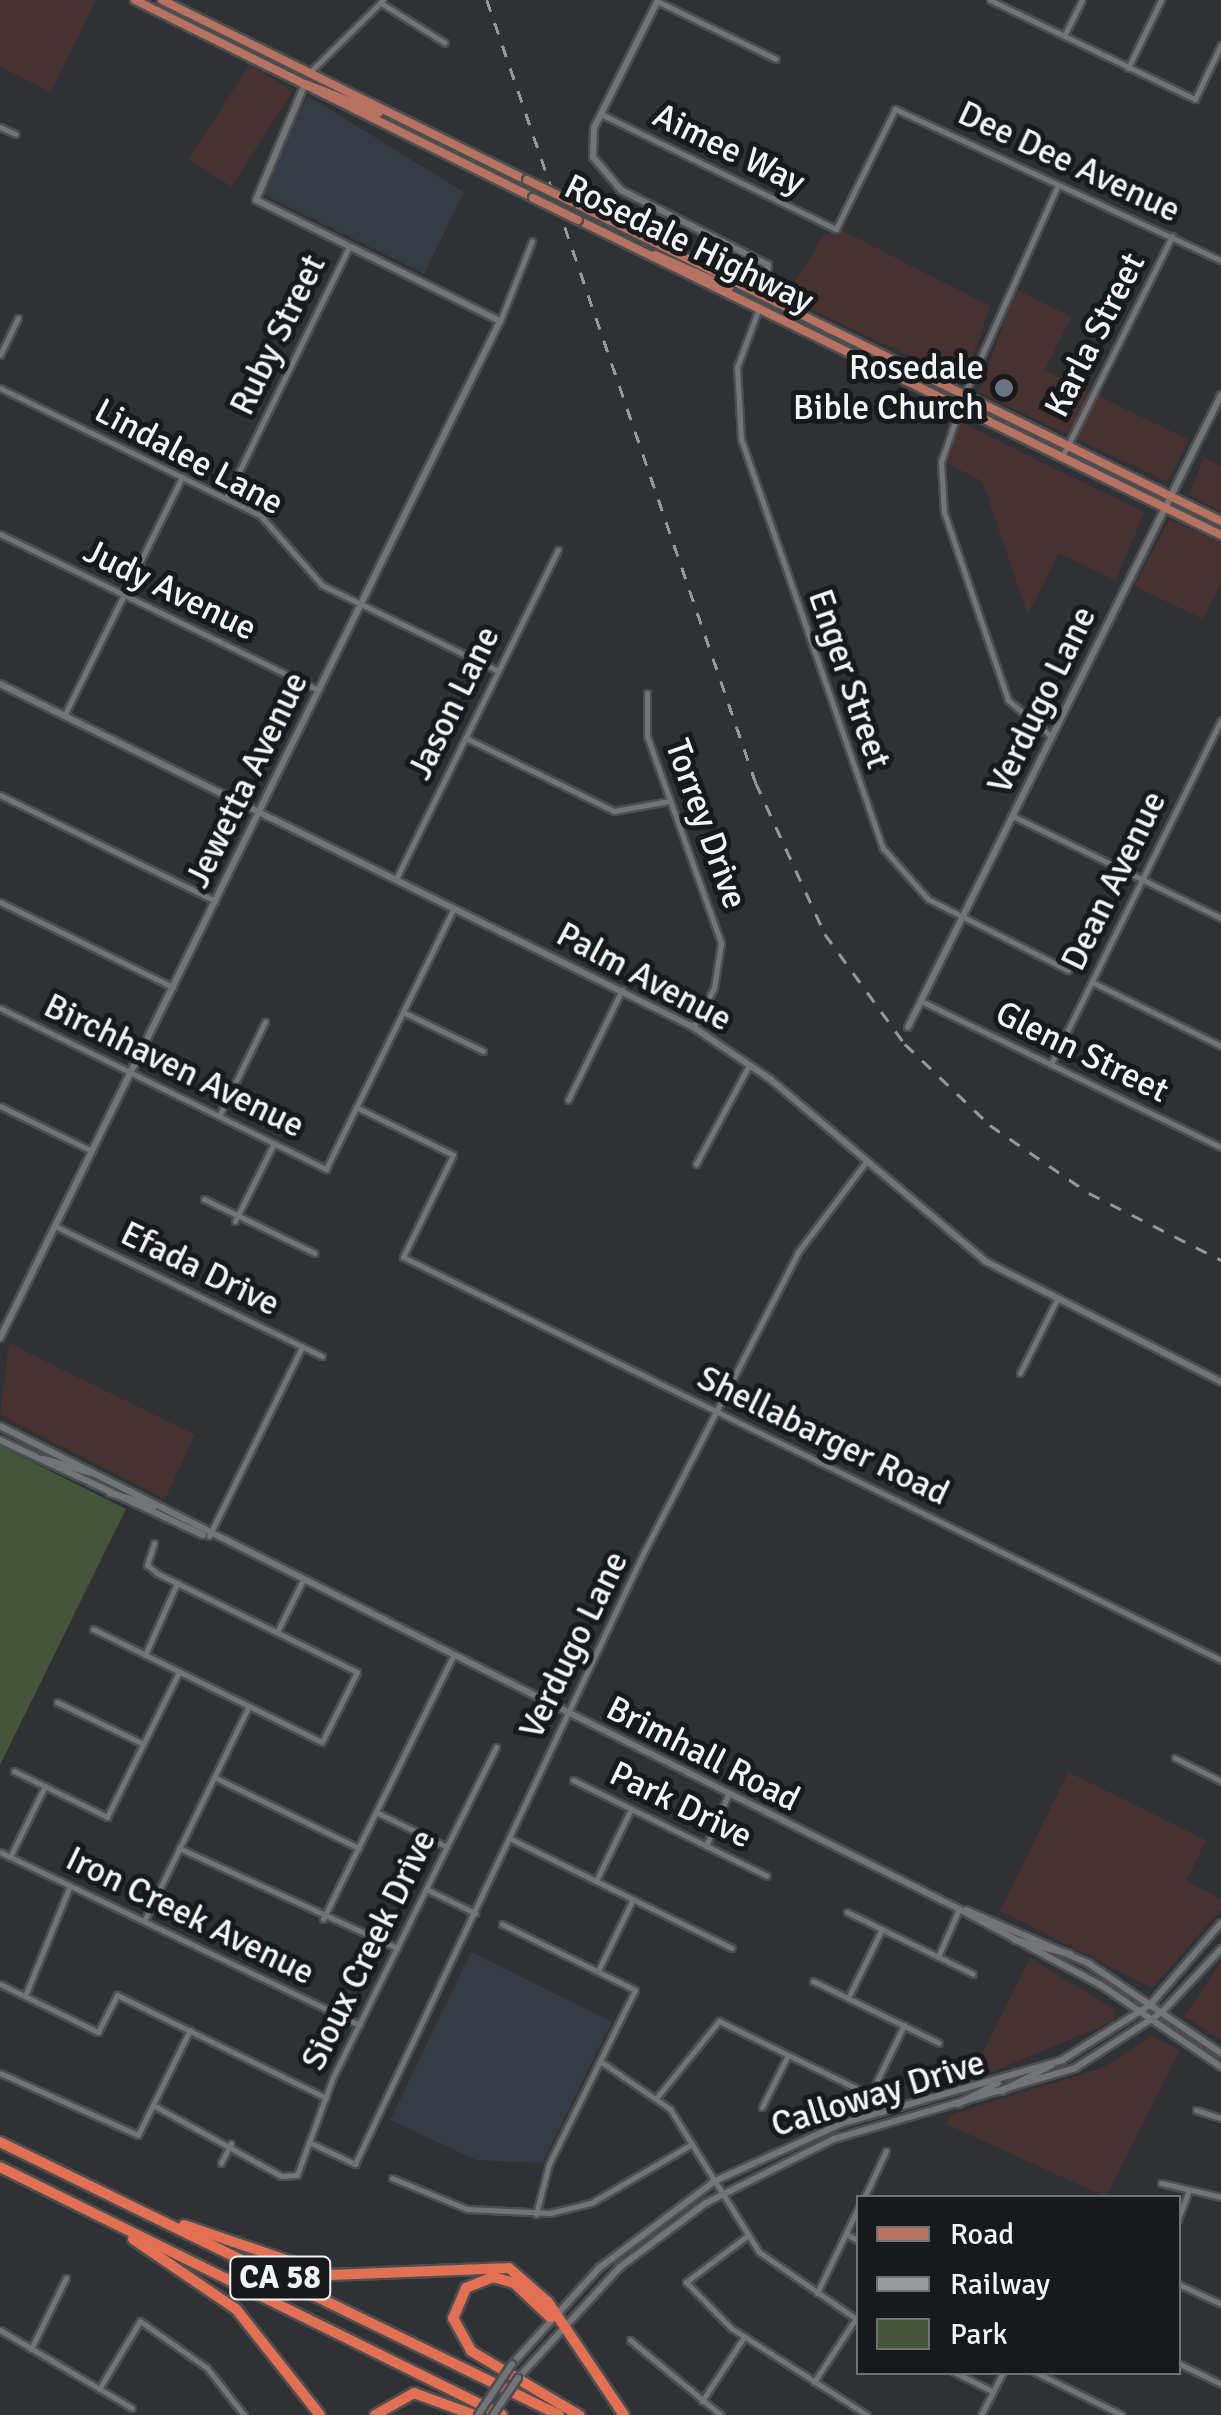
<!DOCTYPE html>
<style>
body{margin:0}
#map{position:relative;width:1221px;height:2415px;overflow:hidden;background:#2f3134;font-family:Signika,sans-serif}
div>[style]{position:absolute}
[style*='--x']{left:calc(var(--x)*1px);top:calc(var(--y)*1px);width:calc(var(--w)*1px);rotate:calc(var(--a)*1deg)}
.commercial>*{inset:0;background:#473231;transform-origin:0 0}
.built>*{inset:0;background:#373b43}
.green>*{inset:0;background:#465539}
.roads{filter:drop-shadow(2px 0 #4c4e50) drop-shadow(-2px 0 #4c4e50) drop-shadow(0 2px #4c4e50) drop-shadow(0 -2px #4c4e50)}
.street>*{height:5px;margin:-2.5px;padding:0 2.5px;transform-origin:2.5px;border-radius:2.5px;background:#737478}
.secondary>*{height:6px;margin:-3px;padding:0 3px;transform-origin:3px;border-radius:3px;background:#737478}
.primary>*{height:8px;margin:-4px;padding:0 4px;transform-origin:4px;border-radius:4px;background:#b77262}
.highway>*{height:10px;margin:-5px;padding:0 5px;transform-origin:5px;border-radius:5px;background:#e47054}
.rail>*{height:2.5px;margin-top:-1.25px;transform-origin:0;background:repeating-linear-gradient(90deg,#97989b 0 12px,transparent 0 24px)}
.bridges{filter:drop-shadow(2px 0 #4c4e50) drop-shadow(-2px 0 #4c4e50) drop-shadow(0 2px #4c4e50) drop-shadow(0 -2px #4c4e50)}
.secondary-bridge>*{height:6px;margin:-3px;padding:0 3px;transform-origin:3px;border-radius:3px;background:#737478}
.primary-bridge>*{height:8px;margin:-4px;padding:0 4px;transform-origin:4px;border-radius:4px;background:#b77262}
.dots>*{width:28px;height:28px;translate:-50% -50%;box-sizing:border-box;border:5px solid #18191a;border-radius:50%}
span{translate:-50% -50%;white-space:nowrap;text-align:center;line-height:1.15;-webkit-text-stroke:10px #18191a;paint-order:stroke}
.shield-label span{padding:2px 8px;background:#18191a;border:2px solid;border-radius:8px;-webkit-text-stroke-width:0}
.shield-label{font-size:32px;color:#f3f4f6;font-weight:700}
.street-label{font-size:35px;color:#f3f4f6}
.poi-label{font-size:35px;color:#f3f4f6}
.right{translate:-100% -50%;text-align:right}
.legend{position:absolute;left:856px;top:2195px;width:325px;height:180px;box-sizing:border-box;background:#18191a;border:2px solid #707172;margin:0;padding:12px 18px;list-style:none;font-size:30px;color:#f3f4f6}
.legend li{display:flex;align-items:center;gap:20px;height:50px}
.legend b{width:50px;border:2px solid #707172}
</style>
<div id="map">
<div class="commercial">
<i style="clip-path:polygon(0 0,96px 0,51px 92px,0 67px)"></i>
<i style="left:250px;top:64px;width:51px;height:113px;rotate:33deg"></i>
<i style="clip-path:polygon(843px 231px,990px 306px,964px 382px,785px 297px,824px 235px)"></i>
<i style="clip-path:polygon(1016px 289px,1071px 317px,1045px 370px,1189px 440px,1167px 482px,979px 392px)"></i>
<i style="clip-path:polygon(958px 421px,1144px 512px,1116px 581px,1059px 553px,1028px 615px,982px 481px,948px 464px)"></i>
<i style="clip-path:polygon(1204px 457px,1221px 466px,1221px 511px,1189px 495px)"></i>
<i style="clip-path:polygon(1169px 520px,1221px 542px,1221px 583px,1203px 619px,1134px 586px)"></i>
<i style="clip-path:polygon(9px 1343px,195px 1435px,165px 1499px,0 1415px)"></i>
<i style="clip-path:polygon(1068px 1772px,1206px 1840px,1186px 1881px,1221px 1899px,1221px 1909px,1152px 1988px,1000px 1911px)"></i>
<i style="clip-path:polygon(1030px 1958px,1114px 2009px,1114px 2021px,968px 2082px)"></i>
<i style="clip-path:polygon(1221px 1963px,1221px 2040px,1184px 2016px)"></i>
<i style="clip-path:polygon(1152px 2036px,1180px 2050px,1106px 2197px,946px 2124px,950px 2115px,1102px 2068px)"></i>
</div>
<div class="built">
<i style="clip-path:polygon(308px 96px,464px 192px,424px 274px,258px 192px)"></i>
<i style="clip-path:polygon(471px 1952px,612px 2022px,543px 2163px,476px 2160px,390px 2120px)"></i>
</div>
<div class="green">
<i style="clip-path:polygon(0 1446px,126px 1509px,0 1765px)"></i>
</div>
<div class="roads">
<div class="street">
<i style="--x:990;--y:0;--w:228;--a:25.8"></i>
<i style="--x:1195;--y:99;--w:60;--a:-64.3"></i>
<i style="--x:657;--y:1;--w:132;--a:26"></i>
<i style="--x:381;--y:3;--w:75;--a:32"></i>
<i style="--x:1064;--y:36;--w:40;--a:-63.4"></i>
<i style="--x:1128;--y:68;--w:76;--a:-64.1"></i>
<i style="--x:309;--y:73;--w:104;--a:-44.6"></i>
<i style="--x:601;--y:114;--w:262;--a:26.1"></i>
<i style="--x:836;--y:229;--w:134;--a:-63.8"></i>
<i style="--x:895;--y:109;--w:359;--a:24.9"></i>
<i style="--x:0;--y:127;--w:17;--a:24"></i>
<i style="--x:759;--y:308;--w:63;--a:110.4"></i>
<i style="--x:737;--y:367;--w:72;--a:86.8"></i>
<i style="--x:741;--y:439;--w:433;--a:70.9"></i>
<i style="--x:883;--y:848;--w:68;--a:48.6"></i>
<i style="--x:928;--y:899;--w:157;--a:26.9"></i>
<i style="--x:500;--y:321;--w:86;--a:-68.2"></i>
<i style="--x:0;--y:355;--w:41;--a:-64.1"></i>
<i style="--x:0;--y:388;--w:291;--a:26.1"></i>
<i style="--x:261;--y:516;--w:92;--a:48.5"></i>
<i style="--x:322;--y:585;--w:196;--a:26"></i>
<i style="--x:964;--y:395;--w:226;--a:-65.9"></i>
<i style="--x:960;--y:407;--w:58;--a:109.1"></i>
<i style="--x:941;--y:462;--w:50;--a:86.6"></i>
<i style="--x:944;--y:512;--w:199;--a:71.2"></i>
<i style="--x:1008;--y:700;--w:57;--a:40.1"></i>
<i style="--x:1062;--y:457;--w:247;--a:-63.5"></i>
<i style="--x:226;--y:498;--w:280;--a:-63.9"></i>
<i style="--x:0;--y:534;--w:354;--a:26.1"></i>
<i style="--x:647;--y:693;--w:43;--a:90"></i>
<i style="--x:647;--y:736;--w:220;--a:70.3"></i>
<i style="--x:721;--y:943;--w:46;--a:98.8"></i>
<i style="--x:714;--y:988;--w:44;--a:118.3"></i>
<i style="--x:64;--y:716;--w:267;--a:-63.7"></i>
<i style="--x:466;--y:738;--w:165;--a:26.3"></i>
<i style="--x:614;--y:811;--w:56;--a:-10.3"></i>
<i style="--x:0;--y:795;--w:240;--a:26.2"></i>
<i style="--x:1013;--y:816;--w:232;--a:26.1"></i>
<i style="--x:396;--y:879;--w:367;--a:-63.8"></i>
<i style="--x:0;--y:902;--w:193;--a:26.2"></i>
<i style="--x:1092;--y:982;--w:144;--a:26.4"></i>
<i style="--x:921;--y:1001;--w:334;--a:26"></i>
<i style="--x:0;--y:1008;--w:364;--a:26.3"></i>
<i style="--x:326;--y:1169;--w:288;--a:-63.9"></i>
<i style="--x:403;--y:1012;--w:89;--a:26"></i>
<i style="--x:1051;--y:1064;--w:384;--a:-63.7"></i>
<i style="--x:568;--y:1100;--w:123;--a:-63.9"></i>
<i style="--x:0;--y:1106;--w:102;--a:26.1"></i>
<i style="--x:356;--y:1107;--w:108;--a:26.3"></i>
<i style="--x:453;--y:1155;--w:114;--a:116.1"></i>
<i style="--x:403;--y:1257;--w:912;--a:26.23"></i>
<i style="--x:219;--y:1116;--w:105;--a:-63.9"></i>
<i style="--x:696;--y:1164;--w:112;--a:-61.8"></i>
<i style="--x:204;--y:1199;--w:123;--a:26.1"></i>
<i style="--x:235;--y:1221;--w:87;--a:-63.4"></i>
<i style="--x:55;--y:1226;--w:297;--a:26"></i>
<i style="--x:1020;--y:1373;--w:80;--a:-63.4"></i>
<i style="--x:209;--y:1536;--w:211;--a:-63.8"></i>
<i style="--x:93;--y:1629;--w:255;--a:26.3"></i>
<i style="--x:322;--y:1742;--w:78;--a:-63.4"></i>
<i style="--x:357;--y:1672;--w:223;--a:-153.7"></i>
<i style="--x:157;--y:1573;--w:13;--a:-141"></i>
<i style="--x:147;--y:1565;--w:23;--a:-72"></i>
<i style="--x:277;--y:1632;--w:56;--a:-63.4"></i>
<i style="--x:145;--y:1655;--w:79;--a:-66"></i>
<i style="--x:57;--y:1702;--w:96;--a:26"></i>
<i style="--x:1175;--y:1758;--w:51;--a:26.6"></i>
<i style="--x:14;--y:1771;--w:104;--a:26.3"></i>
<i style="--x:107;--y:1817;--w:162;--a:-63.6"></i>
<i style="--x:214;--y:1777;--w:161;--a:26.2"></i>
<i style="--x:573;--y:1780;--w:216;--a:26.3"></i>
<i style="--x:376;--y:1812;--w:79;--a:26.2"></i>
<i style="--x:511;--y:1839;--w:246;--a:26.3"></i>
<i style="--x:706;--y:1846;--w:56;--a:-66.7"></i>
<i style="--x:179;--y:1848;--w:240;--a:24.6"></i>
<i style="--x:0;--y:1852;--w:399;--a:25.7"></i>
<i style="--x:10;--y:1857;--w:79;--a:-63.8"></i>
<i style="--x:596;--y:1881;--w:80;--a:-64.1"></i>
<i style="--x:426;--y:1889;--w:55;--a:26.1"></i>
<i style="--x:847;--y:1912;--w:140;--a:26.2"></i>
<i style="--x:145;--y:1919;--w:237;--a:-64"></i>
<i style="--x:323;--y:1919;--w:293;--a:-63.7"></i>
<i style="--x:502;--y:1924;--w:148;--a:26.4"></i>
<i style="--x:635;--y:1990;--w:194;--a:116.3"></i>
<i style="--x:549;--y:2164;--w:52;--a:104.6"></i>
<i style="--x:938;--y:1957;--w:52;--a:-66.4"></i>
<i style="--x:598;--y:1971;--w:80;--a:-64.1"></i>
<i style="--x:813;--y:1981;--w:140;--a:26.2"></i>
<i style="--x:0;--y:1984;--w:109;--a:26.1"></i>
<i style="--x:98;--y:2032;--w:42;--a:-62.8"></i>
<i style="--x:117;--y:1995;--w:233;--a:26.2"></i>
<i style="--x:25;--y:1996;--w:119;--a:-67.8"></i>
<i style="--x:848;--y:1998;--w:77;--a:-63.8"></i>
<i style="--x:600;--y:2061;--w:85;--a:34.4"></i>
<i style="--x:670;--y:2109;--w:168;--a:58.1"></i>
<i style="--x:759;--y:2252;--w:120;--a:34.5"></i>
<i style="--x:0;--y:2073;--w:151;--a:24.2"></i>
<i style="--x:138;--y:2135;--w:117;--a:-63.7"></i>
<i style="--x:658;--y:2096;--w:97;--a:-50.9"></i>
<i style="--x:719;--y:2021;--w:168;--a:26.1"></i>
<i style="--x:870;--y:2095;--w:78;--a:-64.1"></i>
<i style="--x:153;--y:2105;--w:146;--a:29"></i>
<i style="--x:281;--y:2176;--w:16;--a:-4"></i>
<i style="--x:297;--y:2175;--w:104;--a:-69.8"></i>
<i style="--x:333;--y:2077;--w:368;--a:-63.7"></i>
<i style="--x:762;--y:2107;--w:58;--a:-63.4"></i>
<i style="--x:1196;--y:2110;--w:26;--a:18"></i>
<i style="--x:313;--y:2144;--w:47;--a:25.5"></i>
<i style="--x:355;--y:2164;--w:675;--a:-64.73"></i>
<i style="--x:643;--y:1554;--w:339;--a:-62.8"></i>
<i style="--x:798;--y:1252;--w:111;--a:-53"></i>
<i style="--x:221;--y:2163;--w:22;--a:-63"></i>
<i style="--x:392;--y:2178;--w:81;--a:22.5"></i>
<i style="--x:467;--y:2209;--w:83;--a:2.8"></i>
<i style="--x:550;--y:2213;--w:42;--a:-13.7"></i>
<i style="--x:591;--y:2203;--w:117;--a:-30.3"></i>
<i style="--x:1161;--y:2183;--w:62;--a:13.1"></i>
<i style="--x:864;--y:2198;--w:52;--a:-64.9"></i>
<i style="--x:1178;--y:2219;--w:31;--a:-69"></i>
<i style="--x:846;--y:2234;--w:13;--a:27"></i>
<i style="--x:747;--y:2236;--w:76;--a:143"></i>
<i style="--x:686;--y:2282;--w:64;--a:45.6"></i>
<i style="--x:731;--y:2328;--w:161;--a:32.6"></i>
<i style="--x:1178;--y:2284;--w:47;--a:24.9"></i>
<i style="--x:817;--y:2293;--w:94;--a:-64.2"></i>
<i style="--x:0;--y:2330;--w:153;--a:30.6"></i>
<i style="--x:630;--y:2340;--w:118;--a:39.5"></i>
<i style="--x:31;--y:2349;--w:79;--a:-63.8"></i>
<i style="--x:1178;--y:2363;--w:48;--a:26"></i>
<i style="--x:954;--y:2372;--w:42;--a:26.6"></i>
<i style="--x:1035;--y:2372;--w:97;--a:26.3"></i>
<i style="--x:814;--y:2382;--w:77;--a:-56.7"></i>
<i style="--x:99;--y:2389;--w:79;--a:-58.9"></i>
<i style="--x:140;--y:2321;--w:82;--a:35"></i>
<i style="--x:207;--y:2368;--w:60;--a:51.8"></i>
<i style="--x:702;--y:2401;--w:77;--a:-56.7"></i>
<i style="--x:981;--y:2415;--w:48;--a:-62.9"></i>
</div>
<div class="secondary">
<i style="--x:658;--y:0;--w:143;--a:116.6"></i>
<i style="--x:594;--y:128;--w:29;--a:92"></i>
<i style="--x:593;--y:157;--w:43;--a:49.7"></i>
<i style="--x:621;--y:190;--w:165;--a:27"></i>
<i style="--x:768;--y:265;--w:32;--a:97"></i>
<i style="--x:0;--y:684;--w:773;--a:26.33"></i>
<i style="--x:693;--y:1027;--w:93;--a:34"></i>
<i style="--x:770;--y:1079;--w:282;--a:40.2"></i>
<i style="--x:985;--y:1261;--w:265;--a:27.1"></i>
<i style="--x:908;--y:1027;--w:705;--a:-63.65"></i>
<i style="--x:0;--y:1338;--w:1133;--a:-63.82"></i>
<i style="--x:500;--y:321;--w:272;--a:-153.6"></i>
<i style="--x:256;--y:200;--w:126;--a:-67.1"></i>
<i style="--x:0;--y:1426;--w:1074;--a:26.73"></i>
<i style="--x:959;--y:1909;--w:161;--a:28.2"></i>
<i style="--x:1101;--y:1985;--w:145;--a:34.3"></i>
<i style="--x:0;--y:1440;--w:224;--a:25.1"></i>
<i style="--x:44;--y:1459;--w:50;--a:16.3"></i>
<i style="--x:110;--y:1493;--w:46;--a:16.5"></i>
<i style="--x:966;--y:1910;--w:133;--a:23.5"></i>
<i style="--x:1088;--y:1963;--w:161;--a:34.1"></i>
<i style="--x:1015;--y:1940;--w:57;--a:14.3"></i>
<i style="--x:1002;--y:2091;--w:56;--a:-27.5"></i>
<i style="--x:958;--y:2104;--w:45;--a:-27.7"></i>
<i style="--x:512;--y:2364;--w:130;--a:-47.8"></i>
<i style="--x:599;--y:2268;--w:145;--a:-36.9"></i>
<i style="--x:715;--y:2181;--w:141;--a:-24.4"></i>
<i style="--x:843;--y:2123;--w:228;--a:-16"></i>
<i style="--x:1062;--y:2060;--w:104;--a:-32"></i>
<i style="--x:1150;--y:2005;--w:108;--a:-49.1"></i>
<i style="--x:518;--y:2378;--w:151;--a:-47.4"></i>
<i style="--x:620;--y:2267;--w:107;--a:-36.7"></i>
<i style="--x:706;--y:2203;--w:143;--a:-26.6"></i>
<i style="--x:834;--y:2139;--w:251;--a:-16.4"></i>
<i style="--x:1075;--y:2068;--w:102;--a:-32.6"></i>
<i style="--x:1161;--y:2013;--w:88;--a:-46.8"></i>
</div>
<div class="primary">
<i style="--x:135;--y:0;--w:445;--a:26.4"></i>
<i style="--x:162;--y:0;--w:407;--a:26.3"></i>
<i style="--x:305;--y:84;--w:79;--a:21.4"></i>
<i style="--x:572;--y:202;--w:723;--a:26.18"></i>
<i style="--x:578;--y:220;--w:716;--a:26.1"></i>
<i style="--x:655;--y:255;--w:81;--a:24"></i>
</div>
<div class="highway">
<i style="--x:0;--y:2142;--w:622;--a:26.03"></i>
<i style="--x:0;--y:2167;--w:560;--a:26.29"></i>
<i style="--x:184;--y:2225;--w:154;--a:18.9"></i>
<i style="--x:330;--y:2275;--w:179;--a:-2.2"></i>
<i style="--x:509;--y:2268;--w:52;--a:41.1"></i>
<i style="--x:548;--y:2302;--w:136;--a:56.1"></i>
<i style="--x:133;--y:2239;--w:125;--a:34.2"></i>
<i style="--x:236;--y:2309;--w:135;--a:51.6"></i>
<i style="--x:550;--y:2317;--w:50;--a:-136.6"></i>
<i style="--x:514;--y:2283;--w:22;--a:-164"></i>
<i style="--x:493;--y:2277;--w:29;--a:158"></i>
<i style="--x:466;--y:2288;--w:33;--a:113"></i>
<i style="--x:453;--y:2318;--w:38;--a:61"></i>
<i style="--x:471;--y:2351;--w:126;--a:30.7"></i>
<i style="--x:375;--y:2415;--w:45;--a:-29.4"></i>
<i style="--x:414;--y:2393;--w:64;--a:20.1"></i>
</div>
</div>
<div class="rail">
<i style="--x:487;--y:0;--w:828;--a:71.04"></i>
<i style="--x:756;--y:783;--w:166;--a:65.4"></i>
<i style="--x:825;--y:934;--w:136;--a:54"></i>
<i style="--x:905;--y:1044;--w:117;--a:43.6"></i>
<i style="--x:990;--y:1125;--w:120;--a:34.5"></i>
<i style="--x:1089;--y:1193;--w:148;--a:26.9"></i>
</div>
<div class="bridges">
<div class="secondary-bridge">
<i style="--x:478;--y:2415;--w:61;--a:-56.3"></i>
<i style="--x:493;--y:2415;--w:45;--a:-56"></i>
</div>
<div class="primary-bridge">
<i style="--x:527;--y:180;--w:50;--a:26.1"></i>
<i style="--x:533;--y:198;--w:50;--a:26.1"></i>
</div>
</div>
<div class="dots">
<i style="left:1004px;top:388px;background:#6b7280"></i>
</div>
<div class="shield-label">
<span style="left:280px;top:2278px">CA 58</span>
</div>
<div class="street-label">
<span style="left:729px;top:149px;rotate:26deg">Aimee Way</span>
<span style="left:1069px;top:162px;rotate:25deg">Dee Dee Avenue</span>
<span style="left:689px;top:244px;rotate:26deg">Rosedale Highway</span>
<span style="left:278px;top:335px;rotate:-64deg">Ruby Street</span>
<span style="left:1095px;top:335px;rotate:-63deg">Karla Street</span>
<span style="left:189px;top:457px;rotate:28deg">Lindalee Lane</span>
<span style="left:170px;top:590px;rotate:26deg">Judy Avenue</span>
<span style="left:849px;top:679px;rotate:71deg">Enger Street</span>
<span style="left:1042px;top:700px;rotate:-64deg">Verdugo Lane</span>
<span style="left:454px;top:703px;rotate:-64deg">Jason Lane</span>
<span style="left:247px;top:780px;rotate:-64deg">Jewetta Avenue</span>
<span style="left:706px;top:824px;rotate:70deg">Torrey Drive</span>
<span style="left:1114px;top:881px;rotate:-64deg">Dean Avenue</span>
<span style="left:644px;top:977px;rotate:28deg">Palm Avenue</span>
<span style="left:1082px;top:1052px;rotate:26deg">Glenn Street</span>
<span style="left:174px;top:1066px;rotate:26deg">Birchhaven Avenue</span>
<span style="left:200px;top:1269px;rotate:26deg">Efada Drive</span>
<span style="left:823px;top:1436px;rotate:26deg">Shellabarger Road</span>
<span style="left:574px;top:1645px;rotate:-64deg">Verdugo Lane</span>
<span style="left:703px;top:1754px;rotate:27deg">Brimhall Road</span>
<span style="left:681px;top:1805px;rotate:26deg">Park Drive</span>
<span style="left:190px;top:1916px;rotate:26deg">Iron Creek Avenue</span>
<span style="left:369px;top:1950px;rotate:-64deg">Sioux Creek Drive</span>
<span style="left:878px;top:2094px;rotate:-17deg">Calloway Drive</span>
</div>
<div class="poi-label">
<span class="right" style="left:984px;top:388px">Rosedale<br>Bible Church</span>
</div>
<ul class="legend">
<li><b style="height:12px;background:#b77262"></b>Road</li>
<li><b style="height:12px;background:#97989b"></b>Railway</li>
<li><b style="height:28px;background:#465539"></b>Park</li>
</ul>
</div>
